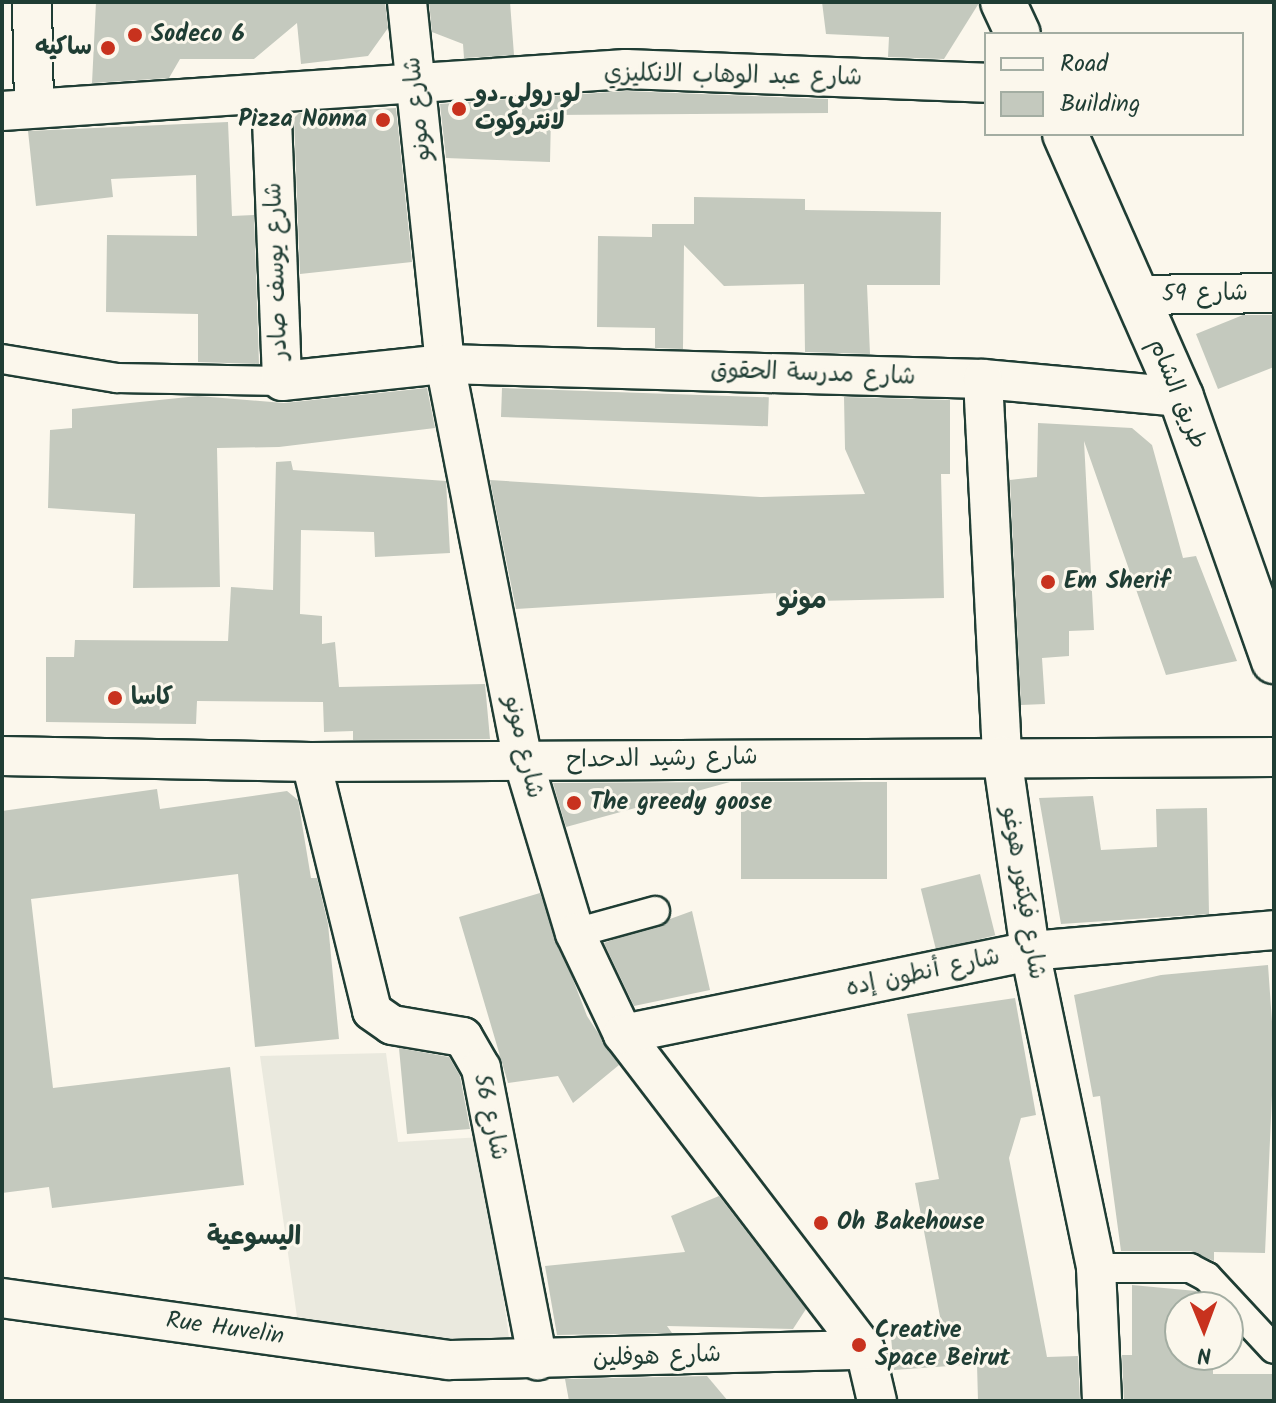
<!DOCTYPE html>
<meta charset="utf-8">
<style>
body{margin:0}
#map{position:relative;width:1276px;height:1403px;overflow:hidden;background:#fbf7ec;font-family:Kalam,"Playpen Sans Arabic",sans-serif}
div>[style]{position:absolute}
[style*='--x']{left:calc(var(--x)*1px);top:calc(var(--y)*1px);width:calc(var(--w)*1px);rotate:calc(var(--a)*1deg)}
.built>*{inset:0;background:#eae9de}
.building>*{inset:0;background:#c4c9be;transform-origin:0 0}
.roads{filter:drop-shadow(2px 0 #1f3d34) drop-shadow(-2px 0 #1f3d34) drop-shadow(0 2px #1f3d34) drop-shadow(0 -2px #1f3d34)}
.pedestrian>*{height:28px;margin:-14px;padding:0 14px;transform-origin:14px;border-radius:14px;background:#fbf7ec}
.minor>*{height:38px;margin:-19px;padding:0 19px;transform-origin:19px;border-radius:19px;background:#fbf7ec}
.tertiary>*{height:44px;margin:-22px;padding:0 22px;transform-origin:22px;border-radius:22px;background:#fbf7ec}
.dots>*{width:22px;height:22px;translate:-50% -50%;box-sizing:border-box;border:4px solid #fbf7ec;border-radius:50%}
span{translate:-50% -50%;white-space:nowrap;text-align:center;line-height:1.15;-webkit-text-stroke:6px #fbf7ec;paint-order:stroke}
.poi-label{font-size:24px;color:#1f3d34;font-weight:700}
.left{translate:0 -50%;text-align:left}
.right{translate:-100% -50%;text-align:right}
.street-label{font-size:24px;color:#1f3d34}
.neighbourhood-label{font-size:26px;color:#1f3d34;font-weight:700}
.frame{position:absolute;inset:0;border:4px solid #1f3d34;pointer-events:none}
.legend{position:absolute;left:984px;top:32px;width:260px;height:104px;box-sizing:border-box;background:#fbf7ec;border:2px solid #a3ada2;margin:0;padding:10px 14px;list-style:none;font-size:24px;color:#1f3d34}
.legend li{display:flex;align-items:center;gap:16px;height:40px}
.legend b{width:40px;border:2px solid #a3ada2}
.north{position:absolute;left:1164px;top:1291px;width:80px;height:80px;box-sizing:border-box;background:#fbf7ec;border:2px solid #a3ada2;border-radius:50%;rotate:179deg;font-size:22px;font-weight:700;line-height:32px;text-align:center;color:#1f3d34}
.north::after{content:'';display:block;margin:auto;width:28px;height:36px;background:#c8321e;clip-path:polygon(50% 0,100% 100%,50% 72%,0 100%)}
</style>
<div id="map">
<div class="built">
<i style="clip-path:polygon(386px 1053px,398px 1142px,482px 1137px,509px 1338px,450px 1340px,298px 1324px,260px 1056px)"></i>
</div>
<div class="building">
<i style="clip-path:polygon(96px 2px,385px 2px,388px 28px,368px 56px,301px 64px,297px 23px,254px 59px,180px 59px,169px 78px,92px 83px)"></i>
<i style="clip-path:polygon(429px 2px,510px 2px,514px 55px,464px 58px,463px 44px,432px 32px)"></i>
<i style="clip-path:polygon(822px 2px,978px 2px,979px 3px,944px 59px,888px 57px,889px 37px,826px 34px)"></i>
<i style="clip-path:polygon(626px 91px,828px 99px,828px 113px,551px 115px,550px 162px,446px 158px,440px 104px)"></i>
<i style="clip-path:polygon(396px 108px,412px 262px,300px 274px,294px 118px,299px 113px)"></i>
<i style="clip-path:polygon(228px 122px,232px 216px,254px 215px,259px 364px,198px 362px,198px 314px,106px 312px,107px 235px,197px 236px,196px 175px,111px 179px,113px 197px,36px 206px,28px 131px)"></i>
<i style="clip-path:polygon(694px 197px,805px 199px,805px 210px,941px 212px,940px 285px,867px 285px,870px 354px,805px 352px,804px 284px,724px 286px,684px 245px,683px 349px,655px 348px,655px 328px,597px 327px,598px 236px,652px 237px,652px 224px,694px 224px)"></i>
<i style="clip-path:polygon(1243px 315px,1274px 315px,1274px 367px,1218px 389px,1196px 334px)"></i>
<i style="clip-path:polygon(427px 388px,435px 428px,279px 447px,217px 448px,220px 587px,133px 588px,135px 514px,48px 508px,50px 430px,72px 428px,72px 409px,198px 396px,284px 403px)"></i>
<i style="left:502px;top:388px;width:267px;height:29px;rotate:2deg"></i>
<i style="clip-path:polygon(844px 397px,950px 400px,950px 474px,941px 474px,944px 598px,776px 602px,776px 593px,516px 609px,490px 480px,760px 497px,865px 494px,845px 449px)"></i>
<i style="clip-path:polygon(1038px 423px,1132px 428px,1152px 445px,1183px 558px,1196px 556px,1237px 661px,1166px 675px,1084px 441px,1094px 630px,1069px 631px,1069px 656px,1042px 658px,1045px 704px,1021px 705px,1010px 480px,1037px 477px)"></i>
<i style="clip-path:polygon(291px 461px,293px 470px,446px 481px,450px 553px,375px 557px,374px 532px,301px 530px,300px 614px,322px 616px,322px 644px,335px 642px,339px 687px,485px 684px,490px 739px,353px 740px,353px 731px,324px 732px,323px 702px,197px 701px,196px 724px,46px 722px,46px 657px,74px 657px,75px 640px,228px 641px,231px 587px,273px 590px,276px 462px)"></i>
<i style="clip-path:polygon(730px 782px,566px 827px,553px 783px)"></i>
<i style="left:887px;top:782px;width:97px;height:146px;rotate:90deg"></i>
<i style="clip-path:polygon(157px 789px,160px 809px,287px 791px,298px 800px,311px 878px,317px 878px,328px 924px,339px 1039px,255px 1047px,238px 874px,31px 899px,53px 1088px,230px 1067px,244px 1185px,52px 1208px,49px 1187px,2px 1193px,2px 811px)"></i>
<i style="clip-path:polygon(1093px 796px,1101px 850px,1157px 847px,1156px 809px,1207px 808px,1209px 914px,1061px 924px,1039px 798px)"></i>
<i style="left:980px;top:874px;width:63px;height:61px;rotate:76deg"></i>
<i style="clip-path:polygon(540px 893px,587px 1016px,619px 1065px,573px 1103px,558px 1076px,508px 1083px,459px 917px)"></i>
<i style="clip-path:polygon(692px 911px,710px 990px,634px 1006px,604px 943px)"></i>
<i style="clip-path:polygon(1268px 965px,1274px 1050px,1265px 1253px,1214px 1252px,1214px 1261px,1191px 1251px,1121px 1251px,1100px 1096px,1093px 1097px,1074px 995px,1161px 975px)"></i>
<i style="clip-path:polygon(1015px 998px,1036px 1115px,1021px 1118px,1009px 1158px,1047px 1357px,1078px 1356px,1080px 1401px,978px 1401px,977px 1364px,894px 1370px,890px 1326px,941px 1322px,915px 1183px,939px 1179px,907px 1014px)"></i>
<i style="clip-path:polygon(399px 1048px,449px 1057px,460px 1076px,470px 1129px,407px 1134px)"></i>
<i style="clip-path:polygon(719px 1196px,806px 1309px,793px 1329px,667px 1326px,672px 1333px,557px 1335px,545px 1266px,685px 1252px,671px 1216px)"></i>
<i style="clip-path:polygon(1132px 1285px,1196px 1291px,1212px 1307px,1180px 1307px,1180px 1355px,1213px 1355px,1213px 1374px,1274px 1374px,1274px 1401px,1124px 1401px,1122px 1355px,1132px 1355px)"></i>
<i style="clip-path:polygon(707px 1376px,728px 1401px,569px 1401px,565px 1379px)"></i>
</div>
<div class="roads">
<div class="pedestrian">
<i style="--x:2;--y:359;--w:117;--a:9.4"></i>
<i style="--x:117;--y:378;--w:165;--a:1"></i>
<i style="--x:575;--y:933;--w:83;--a:-15.4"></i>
<i style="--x:1096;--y:1268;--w:94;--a:0"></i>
<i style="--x:1190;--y:1268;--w:19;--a:28"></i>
<i style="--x:1207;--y:1277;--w:98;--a:47.1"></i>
</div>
<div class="minor">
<i style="--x:32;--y:2;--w:106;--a:88.9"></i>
<i style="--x:407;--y:2;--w:364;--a:84"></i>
<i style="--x:445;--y:364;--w:404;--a:78.9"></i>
<i style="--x:523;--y:760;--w:181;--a:73.3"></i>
<i style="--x:575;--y:933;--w:112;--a:64.6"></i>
<i style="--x:623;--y:1034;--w:398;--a:52.6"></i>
<i style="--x:865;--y:1350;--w:52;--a:76.8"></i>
<i style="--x:271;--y:93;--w:288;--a:87.8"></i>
<i style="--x:282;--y:381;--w:164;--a:-6"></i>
<i style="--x:445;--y:364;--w:538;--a:1.6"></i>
<i style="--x:983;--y:379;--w:199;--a:5.2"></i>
<i style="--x:2;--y:111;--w:625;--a:-3.85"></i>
<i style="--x:626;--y:69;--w:360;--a:2.2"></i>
<i style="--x:1136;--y:295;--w:138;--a:-0.8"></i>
<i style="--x:983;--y:379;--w:377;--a:87.1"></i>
<i style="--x:1002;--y:756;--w:197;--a:81.8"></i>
<i style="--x:1030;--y:951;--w:324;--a:78.2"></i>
<i style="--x:1096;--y:1268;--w:133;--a:87.4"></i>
<i style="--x:2;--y:756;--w:309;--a:1.1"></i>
<i style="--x:311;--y:762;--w:963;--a:-0.3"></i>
<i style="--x:311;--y:762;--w:256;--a:76.2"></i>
<i style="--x:372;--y:1011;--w:24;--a:35"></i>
<i style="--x:392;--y:1025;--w:72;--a:9.6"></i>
<i style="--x:463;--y:1037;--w:36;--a:60"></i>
<i style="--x:481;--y:1068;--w:298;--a:79"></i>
<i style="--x:623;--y:1034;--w:415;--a:-11.5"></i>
<i style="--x:1030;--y:951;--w:245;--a:-4.9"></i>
<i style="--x:2;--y:1298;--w:451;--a:7.9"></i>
<i style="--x:449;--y:1360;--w:416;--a:-1.4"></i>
</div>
<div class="tertiary">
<i style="--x:1003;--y:2;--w:35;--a:65"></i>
<i style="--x:1065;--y:134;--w:287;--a:66.2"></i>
<i style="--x:1181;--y:397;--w:280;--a:70.6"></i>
</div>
</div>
<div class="dots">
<i style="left:135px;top:35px;background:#c8321e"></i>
<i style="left:108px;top:48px;background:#c8321e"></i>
<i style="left:459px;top:109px;background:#c8321e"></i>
<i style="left:383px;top:120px;background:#c8321e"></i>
<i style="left:1048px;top:582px;background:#c8321e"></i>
<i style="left:115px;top:698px;background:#c8321e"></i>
<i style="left:574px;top:803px;background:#c8321e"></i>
<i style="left:821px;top:1223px;background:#c8321e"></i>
<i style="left:859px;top:1345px;background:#c8321e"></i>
</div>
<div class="poi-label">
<span class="left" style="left:151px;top:35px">Sodeco 6</span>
<span class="right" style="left:92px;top:48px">ساكيه</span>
<span class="left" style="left:475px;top:109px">لو رولي دو<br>لانتروكوت</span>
<span class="right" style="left:367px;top:120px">Pizza Nonna</span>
<span class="left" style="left:1064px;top:582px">Em Sherif</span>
<span class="left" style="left:131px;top:698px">كاسا</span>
<span class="left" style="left:590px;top:803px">The greedy goose</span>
<span class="left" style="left:837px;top:1223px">Oh Bakehouse</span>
<span class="left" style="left:875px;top:1345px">Creative<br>Space Beirut</span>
</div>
<div class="street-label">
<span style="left:733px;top:76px;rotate:1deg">شارع عبد الوهاب الانكليزي</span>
<span style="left:418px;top:109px;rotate:-96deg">شارع مونو</span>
<span style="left:277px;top:271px;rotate:-92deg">شارع يوسف صادر</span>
<span style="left:1205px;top:294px;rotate:-1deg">شارع 59</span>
<span style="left:813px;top:374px;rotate:2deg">شارع مدرسة الحقوق</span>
<span style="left:1177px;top:394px;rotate:68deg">طريق الشام</span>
<span style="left:523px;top:747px;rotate:77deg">شارع مونو</span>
<span style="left:662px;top:759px;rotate:-1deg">شارع رشيد الدحداح</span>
<span style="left:1023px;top:893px;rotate:81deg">شارع فيكتور هوغو</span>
<span style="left:923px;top:973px;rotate:-12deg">شارع أنطون إده</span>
<span style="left:490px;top:1117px;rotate:78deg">شارع 56</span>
<span style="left:225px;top:1329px;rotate:8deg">Rue Huvelin</span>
<span style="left:657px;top:1357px;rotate:-2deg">شارع هوفلين</span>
</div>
<div class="neighbourhood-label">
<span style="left:802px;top:602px">مونو</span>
<span style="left:254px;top:1238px">اليسوعية</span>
</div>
<div class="frame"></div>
<ul class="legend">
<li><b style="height:10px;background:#fbf7ec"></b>Road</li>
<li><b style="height:22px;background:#c4c9be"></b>Building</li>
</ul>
<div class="north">N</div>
</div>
